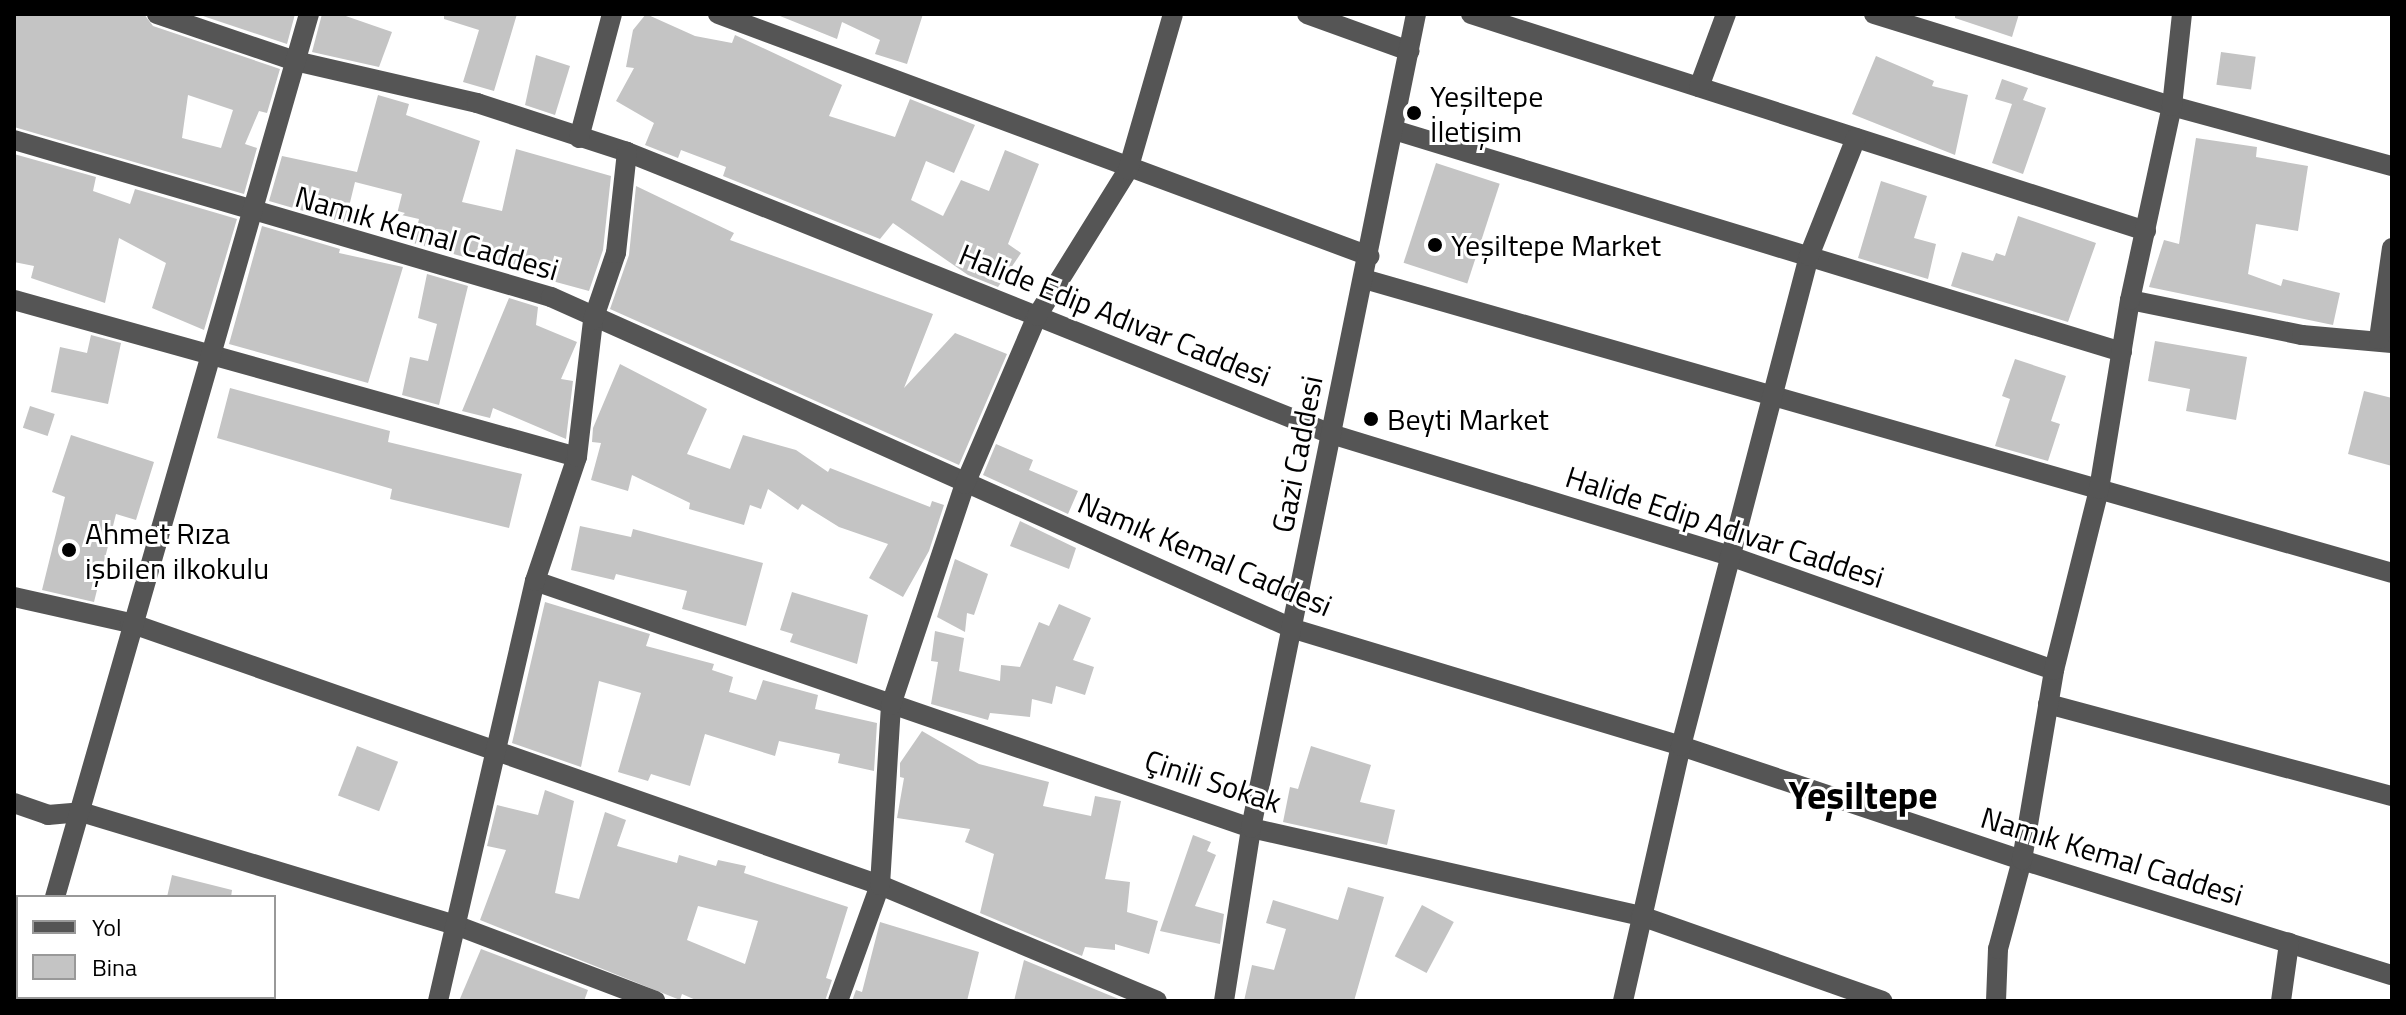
<!DOCTYPE html>
<meta charset="utf-8">
<style>
body{margin:0}
#map{position:relative;width:2406px;height:1015px;overflow:hidden;background:#fff;font-family:"Titillium Web",sans-serif}
div>[style]{position:absolute}
[style*='--x']{left:calc(var(--x)*1px);top:calc(var(--y)*1px);width:calc(var(--w)*1px);rotate:calc(var(--a)*1deg)}
.building>*{inset:0;background:#c4c4c4;transform-origin:0 0}
.minor>*{height:20px;margin:-10px;padding:0 10px;transform-origin:10px;border-radius:10px;background:#555}
.dots>*{width:22px;height:22px;translate:-50% -50%;box-sizing:border-box;border:4px solid #fff;border-radius:50%}
span{translate:-50% -50%;white-space:nowrap;text-align:center;line-height:1.15;-webkit-text-stroke:6px #fff;paint-order:stroke}
.poi-label{font-size:30px;color:#000}
.left{translate:0 -50%;text-align:left}
.street-label{font-size:30px;color:#000}
.district-label{font-size:38px;color:#000;font-weight:700}
.frame{position:absolute;inset:0;border:16px solid #000;pointer-events:none}
.legend{position:absolute;left:16px;top:895px;width:260px;height:104px;box-sizing:border-box;background:#fff;border:2px solid #999;margin:0;padding:10px 14px;list-style:none;font-size:24px;color:#000}
.legend li{display:flex;align-items:center;gap:16px;height:40px}
.legend b{width:40px;border:2px solid #999}
</style>
<div id="map">
<div class="building">
<i style="clip-path:polygon(evenodd,14px 14px,144px 14px,153px 26px,280px 69px,267px 113px,259px 111px,245px 144px,257px 148px,244px 194px,14px 127px,14px 14px,188px 95px,233px 110px,221px 148px,182px 138px,188px 95px)"></i>
<i style="clip-path:polygon(197px 14px,295px 14px,287px 44px)"></i>
<i style="clip-path:polygon(322px 14px,340px 14px,392px 32px,379px 67px,312px 52px)"></i>
<i style="clip-path:polygon(444px 14px,517px 14px,494px 91px,463px 82px,479px 30px,444px 19px)"></i>
<i style="clip-path:polygon(646px 14px,695px 36px,732px 43px,735px 35px,842px 85px,829px 116px,895px 137px,910px 99px,975px 125px,954px 173px,926px 161px,911px 200px,943px 216px,961px 180px,989px 191px,1005px 150px,1039px 164px,1008px 244px,1021px 253px,998px 287px,968px 275px,893px 223px,880px 239px,723px 176px,726px 167px,681px 150px,678px 158px,645px 145px,654px 123px,616px 101px,634px 68px,626px 67px,633px 30px)"></i>
<i style="clip-path:polygon(775px 14px,923px 14px,907px 64px,875px 54px,880px 40px,842px 22px,837px 39px)"></i>
<i style="clip-path:polygon(1955px 14px,2019px 14px,2012px 37px,1955px 18px)"></i>
<i style="left:2221px;top:52px;width:35px;height:33px;rotate:8deg"></i>
<i style="clip-path:polygon(536px 55px,570px 66px,555px 115px,525px 105px)"></i>
<i style="clip-path:polygon(1876px 56px,1934px 81px,1932px 86px,1968px 95px,1955px 155px,1852px 114px)"></i>
<i style="clip-path:polygon(2002px 79px,2028px 88px,2023px 100px,2046px 108px,2023px 174px,1992px 163px,2012px 104px,1995px 99px)"></i>
<i style="clip-path:polygon(378px 95px,409px 104px,406px 115px,480px 141px,462px 202px,502px 211px,516px 149px,611px 176px,603px 250px,589px 291px,413px 243px,419px 219px,397px 214px,402px 194px,355px 182px,345px 223px,269px 201px,282px 156px,357px 172px)"></i>
<i style="clip-path:polygon(2196px 138px,2257px 147px,2256px 157px,2308px 166px,2298px 231px,2256px 224px,2248px 274px,2281px 286px,2283px 279px,2340px 293px,2333px 325px,2149px 287px,2164px 240px,2179px 244px)"></i>
<i style="clip-path:polygon(14px 154px,96px 177px,93px 191px,130px 204px,135px 189px,237px 219px,204px 330px,152px 308px,166px 263px,119px 238px,105px 303px,31px 278px,34px 266px,14px 262px)"></i>
<i style="left:1436px;top:163px;width:67px;height:105px;rotate:18deg"></i>
<i style="clip-path:polygon(1881px 181px,1927px 196px,1914px 238px,1936px 244px,1928px 279px,1858px 258px)"></i>
<i style="clip-path:polygon(636px 186px,734px 233px,730px 240px,933px 314px,904px 388px,955px 333px,1007px 354px,959px 465px,610px 309px,629px 255px)"></i>
<i style="clip-path:polygon(2018px 216px,2096px 243px,2068px 322px,1951px 286px,1962px 252px,1993px 261px,1996px 253px,2005px 256px)"></i>
<i style="clip-path:polygon(262px 226px,340px 249px,339px 253px,403px 267px,368px 383px,229px 344px)"></i>
<i style="clip-path:polygon(427px 274px,468px 286px,439px 405px,402px 395px,410px 357px,428px 361px,437px 324px,418px 318px)"></i>
<i style="clip-path:polygon(509px 298px,538px 307px,536px 325px,577px 342px,561px 379px,573px 381px,566px 439px,493px 408px,490px 418px,462px 411px)"></i>
<i style="clip-path:polygon(91px 335px,121px 343px,108px 404px,51px 392px,60px 347px,87px 353px)"></i>
<i style="clip-path:polygon(2155px 341px,2247px 357px,2236px 420px,2186px 411px,2190px 389px,2148px 381px)"></i>
<i style="clip-path:polygon(2015px 359px,2066px 376px,2051px 421px,2060px 424px,2048px 461px,1995px 446px,2010px 399px,2002px 396px)"></i>
<i style="clip-path:polygon(620px 364px,707px 409px,687px 454px,730px 469px,743px 435px,796px 450px,828px 472px,830px 468px,930px 507px,932px 501px,944px 505px,929px 551px,903px 597px,869px 578px,888px 544px,839px 527px,802px 504px,798px 510px,768px 489px,761px 509px,750px 505px,744px 525px,689px 509px,690px 503px,632px 475px,628px 491px,591px 480px,601px 443px,592px 442px,593px 428px)"></i>
<i style="clip-path:polygon(230px 388px,390px 431px,388px 442px,522px 474px,509px 528px,390px 499px,392px 489px,217px 438px)"></i>
<i style="clip-path:polygon(2364px 391px,2392px 398px,2392px 466px,2348px 454px)"></i>
<i style="left:30px;top:406px;width:26px;height:23px;rotate:18deg"></i>
<i style="clip-path:polygon(71px 435px,154px 462px,136px 520px,116px 514px,94px 602px,42px 590px,65px 497px,52px 492px)"></i>
<i style="clip-path:polygon(996px 444px,1033px 460px,1029px 470px,1078px 491px,1068px 514px,983px 475px)"></i>
<i style="clip-path:polygon(1020px 521px,1076px 548px,1069px 569px,1010px 546px)"></i>
<i style="clip-path:polygon(580px 526px,631px 537px,633px 529px,763px 563px,746px 626px,682px 609px,687px 591px,616px 574px,614px 580px,571px 570px)"></i>
<i style="clip-path:polygon(955px 559px,988px 574px,974px 615px,967px 613px,965px 632px,937px 617px)"></i>
<i style="clip-path:polygon(792px 592px,868px 615px,857px 664px,790px 642px,793px 634px,780px 630px)"></i>
<i style="clip-path:polygon(545px 602px,650px 634px,646px 646px,714px 664px,712px 670px,733px 677px,729px 692px,756px 700px,763px 680px,818px 695px,815px 709px,877px 723px,874px 771px,838px 763px,840px 754px,779px 741px,775px 756px,705px 734px,690px 786px,651px 774px,648px 781px,618px 772px,641px 693px,599px 681px,581px 767px,512px 743px)"></i>
<i style="clip-path:polygon(1059px 604px,1091px 618px,1073px 660px,1094px 667px,1085px 695px,1056px 686px,1052px 704px,1032px 699px,1030px 717px,990px 713px,988px 720px,931px 704px,938px 662px,931px 661px,935px 631px,964px 638px,959px 671px,1000px 681px,1001px 665px,1020px 667px,1039px 622px,1049px 626px)"></i>
<i style="clip-path:polygon(922px 731px,979px 764px,1049px 782px,1043px 806px,1091px 816px,1095px 796px,1121px 801px,1105px 879px,1130px 882px,1127px 912px,1158px 921px,1149px 954px,1115px 944px,1115px 950px,1085px 947px,1082px 956px,980px 913px,994px 854px,965px 842px,970px 829px,897px 818px,904px 778px,900px 777px,900px 763px)"></i>
<i style="left:357px;top:746px;width:44px;height:53px;rotate:21deg"></i>
<i style="clip-path:polygon(1311px 746px,1371px 765px,1360px 802px,1395px 810px,1387px 845px,1283px 822px,1290px 787px,1298px 789px)"></i>
<i style="clip-path:polygon(evenodd,545px 790px,574px 801px,555px 893px,579px 899px,605px 812px,626px 820px,617px 846px,677px 863px,679px 855px,716px 866px,718px 860px,746px 866px,744px 873px,848px 907px,826px 978px,832px 980px,825px 1001px,698px 1001px,682px 994px,680px 1000px,480px 920px,506px 850px,487px 846px,497px 805px,538px 815px,545px 790px,698px 906px,758px 921px,745px 964px,687px 940px,698px 906px)"></i>
<i style="clip-path:polygon(1193px 835px,1211px 842px,1207px 851px,1216px 855px,1195px 906px,1224px 914px,1220px 944px,1160px 931px)"></i>
<i style="clip-path:polygon(172px 875px,232px 890px,231px 897px,167px 897px)"></i>
<i style="clip-path:polygon(1348px 887px,1384px 897px,1354px 1001px,1244px 1001px,1252px 965px,1274px 970px,1286px 929px,1266px 923px,1273px 900px,1338px 920px)"></i>
<i style="left:1422px;top:905px;width:36px;height:58px;rotate:28deg"></i>
<i style="clip-path:polygon(880px 922px,979px 952px,967px 1001px,852px 1001px,856px 990px,862px 992px)"></i>
<i style="clip-path:polygon(481px 949px,588px 990px,584px 1001px,459px 1001px)"></i>
<i style="clip-path:polygon(1024px 960px,1121px 1000px,1121px 1001px,1014px 1001px)"></i>
</div>
<div class="minor">
<i style="--x:157;--y:14;--w:146;--a:18.8"></i>
<i style="--x:295;--y:61;--w:187;--a:13"></i>
<i style="--x:477;--y:103;--w:158;--a:18.1"></i>
<i style="--x:627;--y:152;--w:758;--a:21.83"></i>
<i style="--x:1331;--y:434;--w:417;--a:17"></i>
<i style="--x:1730;--y:556;--w:343;--a:19.4"></i>
<i style="--x:718;--y:14;--w:695;--a:20.39"></i>
<i style="--x:1307;--y:14;--w:109;--a:19.9"></i>
<i style="--x:1471;--y:14;--w:709;--a:17.82"></i>
<i style="--x:1874;--y:14;--w:312;--a:17.2"></i>
<i style="--x:2172;--y:106;--w:228;--a:15.3"></i>
<i style="--x:1699;--y:87;--w:78;--a:-69.7"></i>
<i style="--x:1394;--y:130;--w:761;--a:16.96"></i>
<i style="--x:579;--y:138;--w:128;--a:-75.1"></i>
<i style="--x:14;--y:140;--w:559;--a:16.3"></i>
<i style="--x:551;--y:297;--w:814;--a:24.08"></i>
<i style="--x:1294;--y:629;--w:404;--a:16.8"></i>
<i style="--x:1681;--y:746;--w:360;--a:18.5"></i>
<i style="--x:2022;--y:860;--w:387;--a:17.3"></i>
<i style="--x:1364;--y:279;--w:1069;--a:15.96"></i>
<i style="--x:14;--y:300;--w:584;--a:15.58"></i>
<i style="--x:2130;--y:300;--w:176;--a:11.5"></i>
<i style="--x:2302;--y:335;--w:90;--a:5.1"></i>
<i style="--x:2379;--y:339;--w:92;--a:-81.9"></i>
<i style="--x:535;--y:581;--w:757;--a:19.03"></i>
<i style="--x:1251;--y:828;--w:400;--a:12.7"></i>
<i style="--x:1641;--y:916;--w:256;--a:19.4"></i>
<i style="--x:14;--y:597;--w:119;--a:12.6"></i>
<i style="--x:130;--y:623;--w:794;--a:19.26"></i>
<i style="--x:880;--y:885;--w:300;--a:22.7"></i>
<i style="--x:2048;--y:704;--w:356;--a:15"></i>
<i style="--x:14;--y:803;--w:36;--a:19"></i>
<i style="--x:48;--y:815;--w:33;--a:-5"></i>
<i style="--x:81;--y:812;--w:394;--a:16.8"></i>
<i style="--x:458;--y:926;--w:211;--a:20.8"></i>
<i style="--x:55;--y:897;--w:919;--a:-73.95"></i>
<i style="--x:144;--y:997;--w:12;--a:20"></i>
<i style="--x:24;--y:1001;--w:4;--a:-76"></i>
<i style="--x:438;--y:1001;--w:431;--a:-77"></i>
<i style="--x:535;--y:581;--w:131;--a:-71.3"></i>
<i style="--x:577;--y:457;--w:138;--a:-83.3"></i>
<i style="--x:593;--y:320;--w:71;--a:-71.1"></i>
<i style="--x:616;--y:253;--w:102;--a:-83.8"></i>
<i style="--x:838;--y:1001;--w:123;--a:-70.1"></i>
<i style="--x:880;--y:885;--w:180;--a:-86.5"></i>
<i style="--x:891;--y:705;--w:233;--a:-71.5"></i>
<i style="--x:965;--y:484;--w:183;--a:-66.8"></i>
<i style="--x:1037;--y:316;--w:172;--a:-58.1"></i>
<i style="--x:1128;--y:170;--w:162;--a:-73.9"></i>
<i style="--x:1224;--y:1001;--w:175;--a:-81.1"></i>
<i style="--x:1251;--y:828;--w:831;--a:-78.54"></i>
<i style="--x:1623;--y:1001;--w:262;--a:-77.2"></i>
<i style="--x:1681;--y:746;--w:506;--a:-75.36"></i>
<i style="--x:1809;--y:256;--w:127;--a:-68.3"></i>
<i style="--x:1996;--y:1001;--w:52;--a:-87.8"></i>
<i style="--x:1998;--y:949;--w:92;--a:-74.9"></i>
<i style="--x:2022;--y:860;--w:193;--a:-80.4"></i>
<i style="--x:2054;--y:670;--w:187;--a:-76"></i>
<i style="--x:2099;--y:489;--w:192;--a:-80.7"></i>
<i style="--x:2130;--y:300;--w:198;--a:-77.8"></i>
<i style="--x:2172;--y:106;--w:93;--a:-83.8"></i>
<i style="--x:2281;--y:1001;--w:59;--a:-82.1"></i>
</div>
<div class="dots">
<i style="left:1414px;top:113px;background:#000"></i>
<i style="left:1435px;top:245px;background:#000"></i>
<i style="left:1371px;top:419px;background:#000"></i>
<i style="left:69px;top:550px;background:#000"></i>
</div>
<div class="poi-label">
<span class="left" style="left:1430px;top:113px">Yeşiltepe<br>İletişim</span>
<span class="left" style="left:1451px;top:245px">Yeşiltepe Market</span>
<span class="left" style="left:1387px;top:419px">Beyti Market</span>
<span class="left" style="left:85px;top:550px">Ahmet Rıza<br>işbilen ilkokulu</span>
</div>
<div class="street-label">
<span style="left:427px;top:233px;rotate:16deg">Namık Kemal Caddesi</span>
<span style="left:1115px;top:315px;rotate:22deg">Halide Edip Adıvar Caddesi</span>
<span style="left:1297px;top:454px;rotate:-79deg">Gazi Caddesi</span>
<span style="left:1725px;top:527px;rotate:18deg">Halide Edip Adıvar Caddesi</span>
<span style="left:1205px;top:554px;rotate:23deg">Namık Kemal Caddesi</span>
<span style="left:1213px;top:781px;rotate:18deg">Çinili Sokak</span>
<span style="left:2112px;top:856px;rotate:17deg">Namık Kemal Caddesi</span>
</div>
<div class="district-label">
<span style="left:1863px;top:796px">Yeşiltepe</span>
</div>
<div class="frame"></div>
<ul class="legend">
<li><b style="height:10px;background:#555"></b>Yol</li>
<li><b style="height:22px;background:#c4c4c4"></b>Bina</li>
</ul>
</div>
